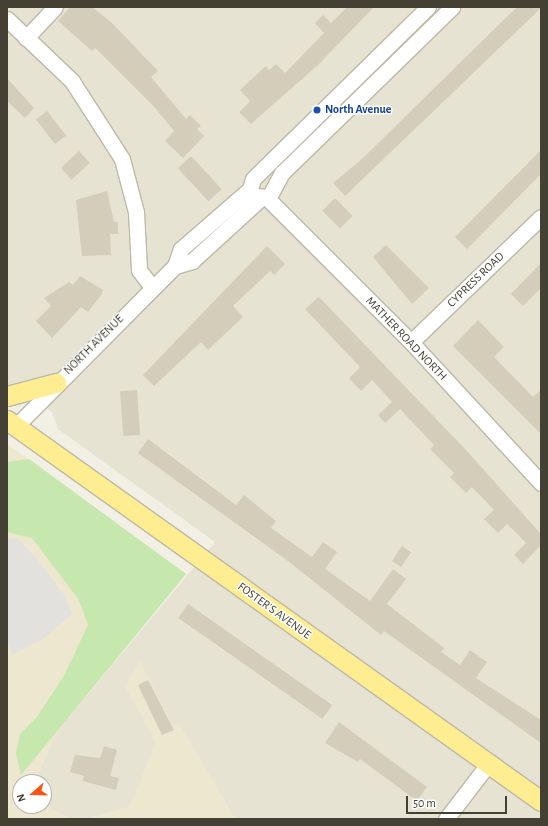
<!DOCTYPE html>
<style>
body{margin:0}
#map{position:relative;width:548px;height:826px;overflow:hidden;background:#f2f0e5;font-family:"Alegreya Sans",sans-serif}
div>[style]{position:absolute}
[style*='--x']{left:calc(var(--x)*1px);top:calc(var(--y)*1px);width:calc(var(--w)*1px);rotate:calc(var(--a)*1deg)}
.residential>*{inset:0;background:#e6e3d3}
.education>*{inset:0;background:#ece7ce}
.green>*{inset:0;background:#c6e7ad}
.parking>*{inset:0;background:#e3e1dd}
.building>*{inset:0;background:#d4cdba;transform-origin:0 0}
.roads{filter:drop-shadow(1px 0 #beb9a7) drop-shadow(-1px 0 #beb9a7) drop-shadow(0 1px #beb9a7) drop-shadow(0 -1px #beb9a7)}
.minor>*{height:15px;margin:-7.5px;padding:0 7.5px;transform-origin:7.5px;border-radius:7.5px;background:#fff}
.major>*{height:19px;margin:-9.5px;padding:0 9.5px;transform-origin:9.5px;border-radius:9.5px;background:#ffed91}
.dots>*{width:11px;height:11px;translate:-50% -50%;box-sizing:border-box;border:2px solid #fff;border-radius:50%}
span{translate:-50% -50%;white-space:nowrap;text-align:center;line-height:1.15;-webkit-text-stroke:3px #fff;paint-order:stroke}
.transit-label{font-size:12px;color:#164399;font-weight:700}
.left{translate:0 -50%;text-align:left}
.street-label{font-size:12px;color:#454034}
.frame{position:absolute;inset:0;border:8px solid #454034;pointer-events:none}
.north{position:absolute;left:12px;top:774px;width:40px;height:40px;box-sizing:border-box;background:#fff;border:1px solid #b5b3ae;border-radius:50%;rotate:250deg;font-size:11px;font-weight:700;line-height:16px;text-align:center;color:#454034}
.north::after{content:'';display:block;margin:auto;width:14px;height:18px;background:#fb5313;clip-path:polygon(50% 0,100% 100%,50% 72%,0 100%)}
.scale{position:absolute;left:406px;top:796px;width:101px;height:18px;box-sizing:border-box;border:2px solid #454034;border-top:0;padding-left:5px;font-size:12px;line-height:14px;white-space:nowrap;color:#454034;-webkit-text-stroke:3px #fff;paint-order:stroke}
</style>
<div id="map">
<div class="residential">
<i style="clip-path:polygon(7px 7px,541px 7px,541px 819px,235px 819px,179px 724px,173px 725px,125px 686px,157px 742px,130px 807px,86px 819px,70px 819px,44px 805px,44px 782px,34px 782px,58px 730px,215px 542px,58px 429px,52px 412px,17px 385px,7px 385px)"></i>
</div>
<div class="education">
<i style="clip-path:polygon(7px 444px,186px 574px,58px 730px,34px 782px,20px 782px,20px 806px,44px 805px,70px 819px,7px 819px)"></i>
<i style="clip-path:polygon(140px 661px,173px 725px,179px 724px,235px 819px,87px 819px,130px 807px,156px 742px,125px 686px)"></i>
</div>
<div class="green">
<i style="clip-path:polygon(29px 459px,186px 574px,21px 775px,16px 753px,20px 734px,37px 717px,65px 674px,88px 625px,79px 600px,32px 538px,7px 532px,7px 462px)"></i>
</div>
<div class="parking">
<i style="clip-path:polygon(7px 538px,18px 539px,37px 559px,65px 596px,72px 614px,44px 638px,12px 655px,7px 640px)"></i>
</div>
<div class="building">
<i style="clip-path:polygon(70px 7px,92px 7px,112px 23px,158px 71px,151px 77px,186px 119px,190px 115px,201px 126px,197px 129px,204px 136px,183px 158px,165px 141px,174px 131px,156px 109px,95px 48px,92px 51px,58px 21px)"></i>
<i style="clip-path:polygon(347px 7px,374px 7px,318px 65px,251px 124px,239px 112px,250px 101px,240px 90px,266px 66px,269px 70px,276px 64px,285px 73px,324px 33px,315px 23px,323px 15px,331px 23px)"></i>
<i style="clip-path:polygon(517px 7px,541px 8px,345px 196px,333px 183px,362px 159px)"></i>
<i style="clip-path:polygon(7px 78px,34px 108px,25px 118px,7px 101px)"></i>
<i style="left:47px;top:111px;width:31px;height:14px;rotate:52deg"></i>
<i style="clip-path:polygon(541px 150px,541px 174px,467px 249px,455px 237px)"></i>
<i style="left:79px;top:151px;width:16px;height:25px;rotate:47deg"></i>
<i style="left:191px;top:156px;width:45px;height:18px;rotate:47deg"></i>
<i style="clip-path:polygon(107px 191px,114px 222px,118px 222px,118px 234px,110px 234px,111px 255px,82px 256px,76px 200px)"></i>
<i style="left:335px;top:198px;width:25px;height:18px;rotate:45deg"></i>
<i style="clip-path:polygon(386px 245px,429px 288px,412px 304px,373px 257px)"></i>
<i style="clip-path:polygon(267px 246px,285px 264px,274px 275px,270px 271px,233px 306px,243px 317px,208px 350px,201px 342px,154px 386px,143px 375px)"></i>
<i style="clip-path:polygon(541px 263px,541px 288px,523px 306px,511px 294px)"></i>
<i style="clip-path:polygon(80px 276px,103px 290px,102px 294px,88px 312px,81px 307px,52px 338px,36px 321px,51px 306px,44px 298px,69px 282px,73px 285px)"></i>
<i style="clip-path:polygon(319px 297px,465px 449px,541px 534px,541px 545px,523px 564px,514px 555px,526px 543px,507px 524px,498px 533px,484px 519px,494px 510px,472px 487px,466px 493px,450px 477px,454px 473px,430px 449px,434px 445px,400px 409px,385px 423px,378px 415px,392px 402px,372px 380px,361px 391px,349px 378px,360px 367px,305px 309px)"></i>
<i style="clip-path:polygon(478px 320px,504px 347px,494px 357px,533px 397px,541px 390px,541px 434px,453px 346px)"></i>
<i style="left:137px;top:390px;width:45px;height:17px;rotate:86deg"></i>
<i style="clip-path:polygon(148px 439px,236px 505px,244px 495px,276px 521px,271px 528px,312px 557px,323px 542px,337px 552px,325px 569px,370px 601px,393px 569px,406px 579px,387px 604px,444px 648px,441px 652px,460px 665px,470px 650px,487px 662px,476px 678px,541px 720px,541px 743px,384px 631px,381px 635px,288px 561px,138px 453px)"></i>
<i style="left:402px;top:546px;width:11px;height:18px;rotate:34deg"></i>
<i style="left:188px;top:604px;width:176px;height:17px;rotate:35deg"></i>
<i style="clip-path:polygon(148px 680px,174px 730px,162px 735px,138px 685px)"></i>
<i style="clip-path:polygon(339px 722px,427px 787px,417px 801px,360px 759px,358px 762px,325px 743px)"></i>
<i style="clip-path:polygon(104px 746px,117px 750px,110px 776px,119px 778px,116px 790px,83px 781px,84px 776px,70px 772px,75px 755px,100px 758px)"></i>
</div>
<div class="roads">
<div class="minor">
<i style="--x:428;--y:7;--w:245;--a:135.5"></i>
<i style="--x:253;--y:179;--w:10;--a:107"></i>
<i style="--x:250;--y:189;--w:8;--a:60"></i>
<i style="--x:254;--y:196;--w:15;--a:4"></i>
<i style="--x:269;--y:197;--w:27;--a:-62"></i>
<i style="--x:282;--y:173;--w:238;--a:-44.3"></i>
<i style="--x:7;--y:19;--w:90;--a:43.6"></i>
<i style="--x:72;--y:81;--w:93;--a:57.3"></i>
<i style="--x:122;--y:159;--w:55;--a:75.2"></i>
<i style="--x:136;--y:212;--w:58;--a:87"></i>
<i style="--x:139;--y:270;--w:21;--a:53"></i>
<i style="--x:26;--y:38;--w:42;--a:-46.9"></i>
<i style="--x:267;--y:198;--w:204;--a:45"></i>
<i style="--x:411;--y:342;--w:192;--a:47.3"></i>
<i style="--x:175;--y:266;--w:18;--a:-16"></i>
<i style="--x:192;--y:261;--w:92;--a:-42.4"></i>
<i style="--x:411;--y:342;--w:180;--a:-43.9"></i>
<i style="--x:16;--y:426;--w:226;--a:-45.2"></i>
<i style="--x:175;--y:266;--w:18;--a:-71"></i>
<i style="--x:181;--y:249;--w:91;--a:-41"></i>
<i style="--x:446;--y:819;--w:69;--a:-52.6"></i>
</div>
<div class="major">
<i style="--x:7;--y:396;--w:51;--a:-14.9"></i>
<i style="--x:7;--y:420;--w:656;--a:35.51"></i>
</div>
</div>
<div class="dots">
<i style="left:317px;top:110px;background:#1a4fb4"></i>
</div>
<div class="transit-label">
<span class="left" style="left:325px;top:110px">North Avenue</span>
</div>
<div class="street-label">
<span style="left:476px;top:280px;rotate:-44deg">CYPRESS ROAD</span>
<span style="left:406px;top:339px;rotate:46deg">MATHER ROAD NORTH</span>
<span style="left:94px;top:345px;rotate:-45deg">NORTH AVENUE</span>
<span style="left:274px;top:611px;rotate:36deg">FOSTER'S AVENUE</span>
</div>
<div class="frame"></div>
<div class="north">N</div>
<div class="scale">50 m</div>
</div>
